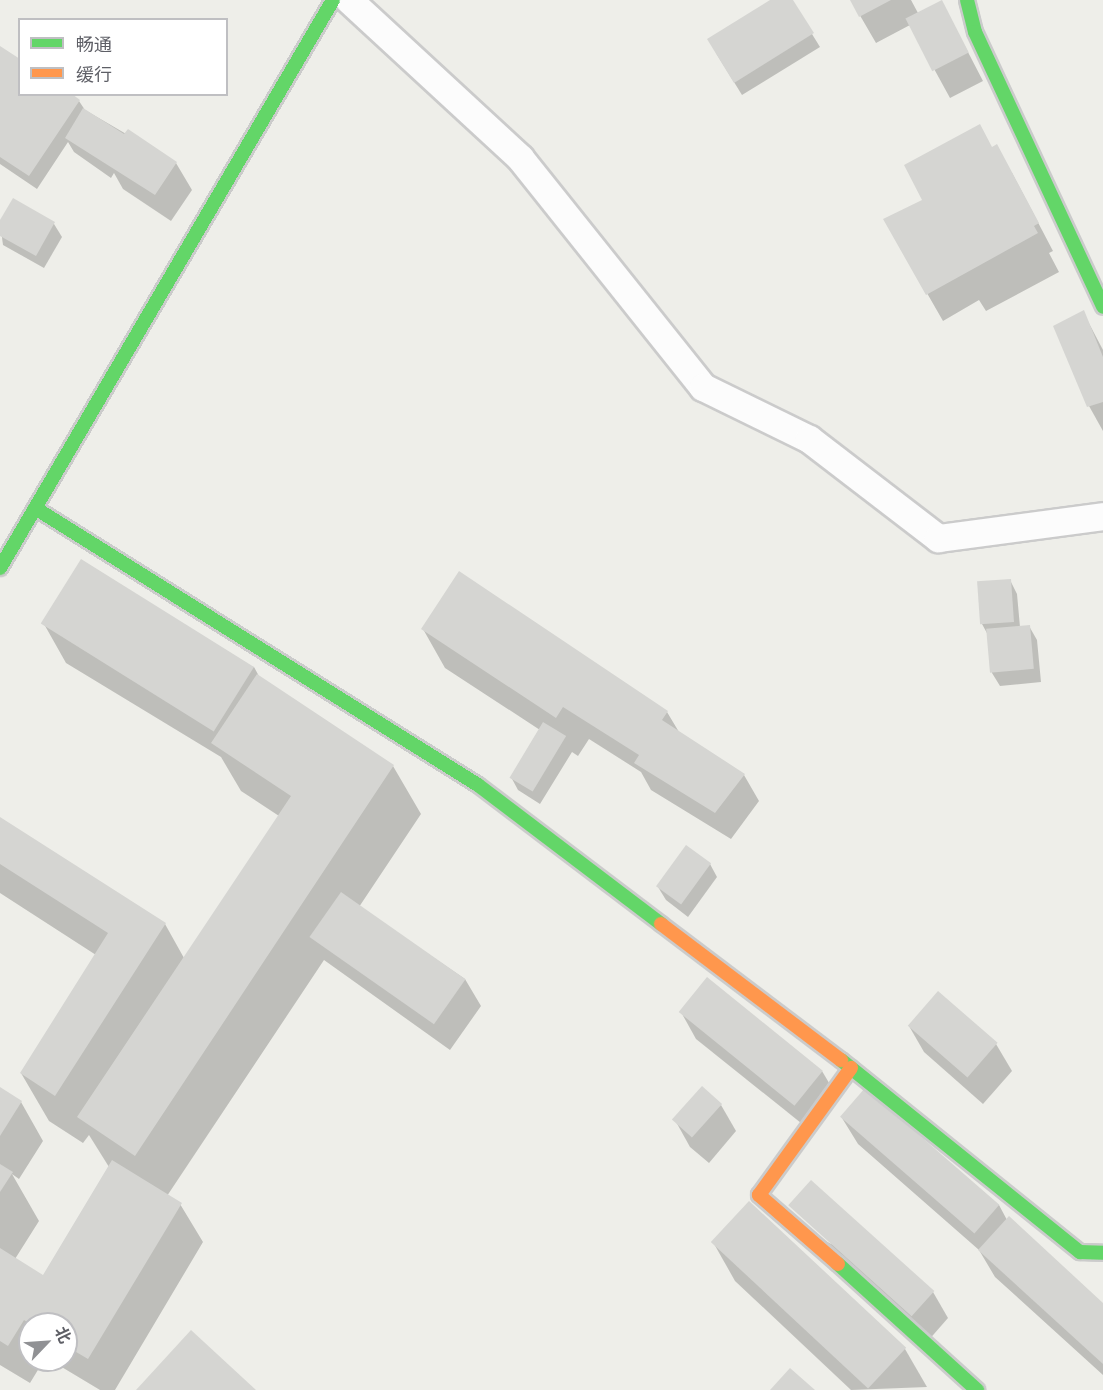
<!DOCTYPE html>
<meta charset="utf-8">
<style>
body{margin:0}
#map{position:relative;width:1103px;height:1390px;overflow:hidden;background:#eeeee9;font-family:"Fira Sans Condensed","Noto Sans SC",sans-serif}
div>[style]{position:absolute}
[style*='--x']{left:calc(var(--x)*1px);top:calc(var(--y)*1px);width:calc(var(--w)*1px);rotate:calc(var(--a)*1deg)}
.shadow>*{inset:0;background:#0003}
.building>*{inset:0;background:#d5d5d2;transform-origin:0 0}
.roads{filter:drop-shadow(2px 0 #cbcbcb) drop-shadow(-2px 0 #cbcbcb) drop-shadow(0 2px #cbcbcb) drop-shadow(0 -2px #cbcbcb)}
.lane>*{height:27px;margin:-13.5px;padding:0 13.5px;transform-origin:13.5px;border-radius:13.5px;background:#fcfcfc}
.fast>*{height:14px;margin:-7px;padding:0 7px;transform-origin:7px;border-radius:7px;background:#63d668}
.slow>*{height:14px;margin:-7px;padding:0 7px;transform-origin:7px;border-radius:7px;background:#ff974d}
span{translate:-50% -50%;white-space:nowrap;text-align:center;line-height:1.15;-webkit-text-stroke:4.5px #fff;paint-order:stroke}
.legend{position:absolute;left:18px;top:18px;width:210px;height:78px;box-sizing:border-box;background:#fff;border:2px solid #bfbfc2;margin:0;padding:8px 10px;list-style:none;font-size:18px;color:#5e5f66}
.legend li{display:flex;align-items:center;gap:12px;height:30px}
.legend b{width:30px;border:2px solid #bfbfc2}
.north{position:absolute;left:18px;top:1312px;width:60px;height:60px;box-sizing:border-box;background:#fff;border:2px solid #bfbfc2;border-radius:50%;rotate:65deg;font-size:16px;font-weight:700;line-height:24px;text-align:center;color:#5e5f66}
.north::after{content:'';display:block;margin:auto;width:21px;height:27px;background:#909194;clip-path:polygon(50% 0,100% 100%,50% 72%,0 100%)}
</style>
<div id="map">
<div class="shadow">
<i style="clip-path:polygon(773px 0,791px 0,820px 47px,742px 95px,716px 53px)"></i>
<i style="clip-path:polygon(851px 0,911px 0,918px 13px,956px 29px,983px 81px,950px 98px,910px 25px,876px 43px)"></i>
<i style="clip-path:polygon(0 48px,20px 94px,79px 101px,85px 110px,176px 163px,192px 190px,171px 221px,123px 189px,114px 173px,111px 178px,74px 152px,68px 142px,37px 189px,0 164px)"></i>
<i style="clip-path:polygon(992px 148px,1012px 173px,1053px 251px,1049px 253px,1059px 272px,986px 311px,979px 300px,943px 321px,885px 220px,921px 202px)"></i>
<i style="clip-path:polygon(0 223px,54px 224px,62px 237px,44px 268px,3px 245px)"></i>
<i style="clip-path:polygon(1083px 312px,1103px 350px,1103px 431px,1089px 406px)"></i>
<i style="clip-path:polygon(1010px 580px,1017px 594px,1020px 627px,1029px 626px,1037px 640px,1041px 682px,1000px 686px,992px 673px,988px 635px,982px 624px)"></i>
<i style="clip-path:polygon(44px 624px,254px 667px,260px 678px,393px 766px,421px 814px,359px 907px,465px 979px,481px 1006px,450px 1050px,324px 960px,167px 1196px,180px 1204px,203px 1242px,115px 1390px,100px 1390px,50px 1360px,66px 1360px,66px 1324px,30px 1324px,30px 1360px,44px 1360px,30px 1383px,0 1365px,0 1089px,21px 1102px,43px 1141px,19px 1179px,12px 1174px,39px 1221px,15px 1259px,44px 1277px,109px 1167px,89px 1135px,83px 1143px,49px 1121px,21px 1073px,96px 955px,0 893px,0 819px,165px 924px,184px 958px,279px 816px,241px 791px,221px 757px,66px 663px)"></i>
<i style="clip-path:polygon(423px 629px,667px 712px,679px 732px,744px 775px,759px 801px,731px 839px,651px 790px,641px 772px,589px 739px,578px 756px,572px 752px,540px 804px,518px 790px,511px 777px,540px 730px,445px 668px)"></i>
<i style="clip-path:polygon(710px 864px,717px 877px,688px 917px,666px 900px,658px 887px)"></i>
<i style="clip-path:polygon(707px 979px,822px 1071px,838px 1098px,811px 1131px,696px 1039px,681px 1012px)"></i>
<i style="clip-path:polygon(909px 1026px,996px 1044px,1012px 1071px,983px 1104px,924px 1052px)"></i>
<i style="clip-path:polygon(721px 1105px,736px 1131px,709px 1163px,690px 1147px,675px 1120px)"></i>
<i style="clip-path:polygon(842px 1118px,999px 1205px,1007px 1220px,1103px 1305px,1103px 1375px,995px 1277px,979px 1250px,858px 1144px)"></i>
<i style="clip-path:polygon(806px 1232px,933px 1292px,948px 1318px,927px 1342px)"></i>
<i style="clip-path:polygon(713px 1242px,905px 1349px,927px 1387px,851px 1390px,735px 1281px)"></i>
</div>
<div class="building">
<i style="clip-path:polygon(770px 0,793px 0,814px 33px,734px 83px,707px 39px)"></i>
<i style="clip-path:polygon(850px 0,891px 0,859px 17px)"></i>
<i style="left:942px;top:0;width:59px;height:41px;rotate:63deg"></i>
<i style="clip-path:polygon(0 46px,20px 59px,20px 94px,72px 94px,80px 100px,29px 176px,0 157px)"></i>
<i style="clip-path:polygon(83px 108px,124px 134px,128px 129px,177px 162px,155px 195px,65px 138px)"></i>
<i style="clip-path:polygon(980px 124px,992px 147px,997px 144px,1039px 223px,1034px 226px,1038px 233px,926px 295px,883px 219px,922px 200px,904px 165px)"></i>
<i style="clip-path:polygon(13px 198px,55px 222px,36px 256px,0 236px,0 220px)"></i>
<i style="clip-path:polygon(1084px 310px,1103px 357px,1103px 402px,1087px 407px,1053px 326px)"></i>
<i style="left:81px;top:559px;width:204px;height:76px;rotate:32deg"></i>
<i style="clip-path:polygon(459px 571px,668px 711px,662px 720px,745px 774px,715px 813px,634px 763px,639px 755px,563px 707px,556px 718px,421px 629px)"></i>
<i style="left:1011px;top:579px;width:43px;height:34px;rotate:86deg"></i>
<i style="left:1030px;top:625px;width:44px;height:44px;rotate:85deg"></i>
<i style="clip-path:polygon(257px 674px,394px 765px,135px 1156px,77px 1117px,291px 796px,211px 743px)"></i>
<i style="left:543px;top:722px;width:27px;height:65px;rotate:31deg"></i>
<i style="clip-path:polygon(0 817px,166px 923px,55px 1096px,20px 1073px,108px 933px,0 864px)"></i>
<i style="left:686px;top:845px;width:31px;height:51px;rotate:36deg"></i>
<i style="left:341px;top:892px;width:152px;height:55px;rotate:35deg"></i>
<i style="left:707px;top:977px;width:149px;height:45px;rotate:39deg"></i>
<i style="left:938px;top:991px;width:79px;height:46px;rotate:41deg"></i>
<i style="left:702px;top:1086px;width:27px;height:45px;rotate:42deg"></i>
<i style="clip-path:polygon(0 1087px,22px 1101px,0 1136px)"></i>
<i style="left:865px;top:1088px;width:178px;height:38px;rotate:41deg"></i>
<i style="clip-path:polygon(112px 1160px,182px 1203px,88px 1359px,66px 1346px,66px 1324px,30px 1324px,24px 1320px,8px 1346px,0 1341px,0 1248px,43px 1275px)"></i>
<i style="clip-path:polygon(0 1164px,13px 1172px,0 1192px)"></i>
<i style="left:811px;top:1180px;width:166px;height:34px;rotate:42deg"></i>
<i style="left:749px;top:1201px;width:215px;height:56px;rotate:43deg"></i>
<i style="clip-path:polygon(1009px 1216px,1103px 1303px,1103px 1364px,978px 1250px)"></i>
<i style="clip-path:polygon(191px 1330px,256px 1390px,136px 1390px)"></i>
<i style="clip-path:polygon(790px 1368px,815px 1390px,770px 1390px)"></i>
</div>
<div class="roads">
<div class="lane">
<i style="--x:349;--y:0;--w:233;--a:42.7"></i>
<i style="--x:520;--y:158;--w:293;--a:51.4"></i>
<i style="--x:703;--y:387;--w:118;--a:26.1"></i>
<i style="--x:809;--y:439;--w:163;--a:37.5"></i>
<i style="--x:938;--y:538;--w:166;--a:-7.6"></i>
</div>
<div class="fast">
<i style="--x:967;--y:0;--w:33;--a:76"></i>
<i style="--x:975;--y:32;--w:303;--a:65"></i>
<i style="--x:35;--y:508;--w:522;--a:32.02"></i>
<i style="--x:478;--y:785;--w:230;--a:37.2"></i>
<i style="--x:0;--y:568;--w:658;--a:-59.62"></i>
<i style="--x:841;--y:1060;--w:307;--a:38.8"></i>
<i style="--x:1080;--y:1252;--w:23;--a:2"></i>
<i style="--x:838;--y:1264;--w:188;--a:42.2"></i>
</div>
<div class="slow">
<i style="--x:661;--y:924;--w:226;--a:37.1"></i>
<i style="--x:838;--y:1264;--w:105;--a:-138.9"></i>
<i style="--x:759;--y:1195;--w:157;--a:-54.1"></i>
</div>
</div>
<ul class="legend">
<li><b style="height:8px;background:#63d668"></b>畅通</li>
<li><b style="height:8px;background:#ff974d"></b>缓行</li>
</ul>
<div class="north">北</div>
</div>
